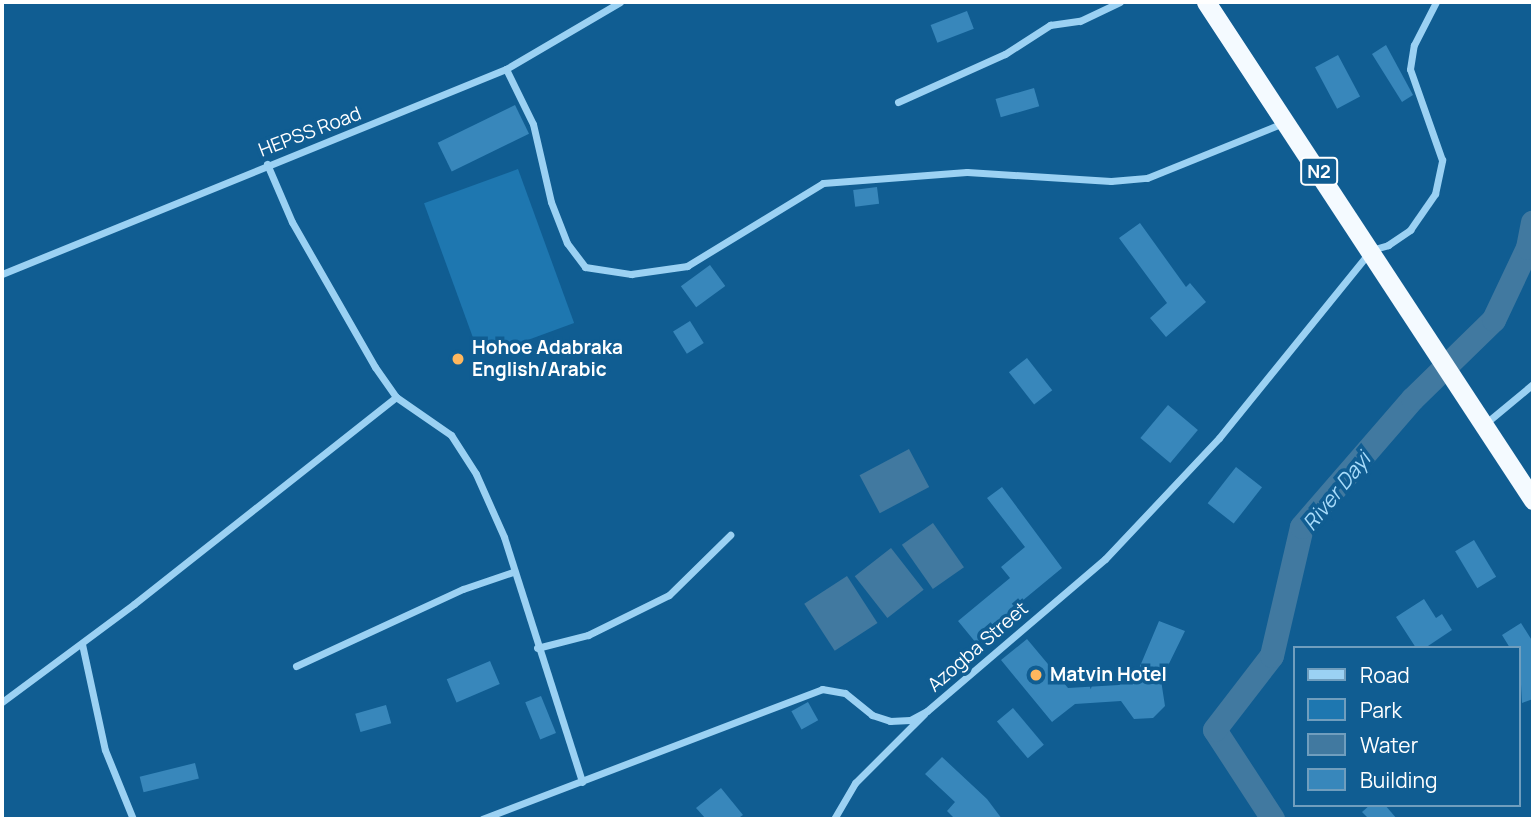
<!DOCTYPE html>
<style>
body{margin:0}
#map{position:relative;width:1535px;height:821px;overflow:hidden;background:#105d92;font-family:Manrope,sans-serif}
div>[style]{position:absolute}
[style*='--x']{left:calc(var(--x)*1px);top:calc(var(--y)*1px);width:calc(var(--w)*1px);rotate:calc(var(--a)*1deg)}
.green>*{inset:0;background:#1e77b0;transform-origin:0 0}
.water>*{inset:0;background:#4179a0;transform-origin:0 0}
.river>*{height:24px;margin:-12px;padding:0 12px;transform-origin:12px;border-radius:12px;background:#4179a0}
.building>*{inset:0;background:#3887bb;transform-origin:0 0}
.minor>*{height:7px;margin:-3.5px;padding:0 3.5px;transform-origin:3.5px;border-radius:3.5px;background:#9bd1f3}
.trunk>*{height:19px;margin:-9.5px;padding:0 9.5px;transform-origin:9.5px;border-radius:9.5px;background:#f4faff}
.dots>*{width:19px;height:19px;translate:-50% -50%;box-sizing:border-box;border:4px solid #105d92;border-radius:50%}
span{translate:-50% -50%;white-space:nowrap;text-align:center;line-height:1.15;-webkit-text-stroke:7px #105d92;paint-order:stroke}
.shield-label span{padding:2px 5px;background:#105d92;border:2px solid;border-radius:5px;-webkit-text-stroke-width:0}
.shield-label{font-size:18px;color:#fff;font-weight:700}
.street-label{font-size:19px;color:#fff}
.poi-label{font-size:19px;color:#fff;font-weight:700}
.left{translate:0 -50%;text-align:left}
.water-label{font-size:21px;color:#a7dbfa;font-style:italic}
.frame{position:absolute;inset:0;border:4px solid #fff;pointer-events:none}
.legend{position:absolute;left:1293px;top:646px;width:228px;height:161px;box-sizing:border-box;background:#105d92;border:2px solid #709ebe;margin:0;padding:9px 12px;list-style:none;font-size:21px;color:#fff}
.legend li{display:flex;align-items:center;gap:14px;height:35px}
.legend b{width:35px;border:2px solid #709ebe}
</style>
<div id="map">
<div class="green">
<i style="left:518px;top:169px;width:164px;height:100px;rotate:70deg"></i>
</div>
<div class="water">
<i style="left:909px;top:449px;width:43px;height:56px;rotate:62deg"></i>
<i style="left:933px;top:523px;width:54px;height:38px;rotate:55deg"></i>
<i style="left:891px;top:548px;width:53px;height:46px;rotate:52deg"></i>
<i style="left:847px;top:576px;width:56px;height:51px;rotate:57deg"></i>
</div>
<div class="river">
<i style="--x:1273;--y:819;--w:106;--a:-123.1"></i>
<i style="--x:1215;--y:730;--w:93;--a:-52.4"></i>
<i style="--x:1272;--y:656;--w:132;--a:-76.9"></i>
<i style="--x:1302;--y:527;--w:169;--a:-49.1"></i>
<i style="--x:1413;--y:399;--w:113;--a:-44.3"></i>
<i style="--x:1494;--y:320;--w:80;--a:-64.7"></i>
<i style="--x:1528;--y:248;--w:26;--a:-79"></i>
</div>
<div class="building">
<i style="left:967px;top:11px;width:19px;height:39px;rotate:69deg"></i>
<i style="clip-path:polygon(1386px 45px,1413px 95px,1402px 102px,1372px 54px)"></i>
<i style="left:1338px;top:55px;width:47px;height:26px;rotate:62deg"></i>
<i style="left:1034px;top:88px;width:19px;height:40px;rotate:74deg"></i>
<i style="left:515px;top:105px;width:32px;height:86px;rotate:64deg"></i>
<i style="left:877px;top:187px;width:17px;height:24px;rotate:83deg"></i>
<i style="clip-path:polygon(1140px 223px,1186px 287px,1190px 283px,1206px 302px,1166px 337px,1150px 318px,1167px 303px,1119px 238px)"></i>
<i style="left:710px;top:265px;width:26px;height:36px;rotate:54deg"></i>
<i style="left:690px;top:321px;width:26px;height:20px;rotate:58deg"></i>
<i style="left:1027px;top:358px;width:41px;height:23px;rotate:52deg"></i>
<i style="left:1168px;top:405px;width:39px;height:43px;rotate:40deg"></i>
<i style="left:1236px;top:467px;width:33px;height:46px;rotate:38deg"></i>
<i style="clip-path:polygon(1002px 487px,1062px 568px,1016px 606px,1022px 614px,981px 649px,958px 621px,1010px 578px,1001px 567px,1025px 547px,987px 498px)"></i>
<i style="left:1474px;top:540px;width:43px;height:22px;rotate:59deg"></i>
<i style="clip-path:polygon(1424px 599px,1436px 618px,1442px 614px,1452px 630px,1425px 648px,1416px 648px,1396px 617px)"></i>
<i style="clip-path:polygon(1159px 621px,1185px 631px,1161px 680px,1165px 706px,1153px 718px,1134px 719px,1121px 701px,1075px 704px,1052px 722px,1001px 660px,1027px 639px,1068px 688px,1119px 685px,1138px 671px)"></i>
<i style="clip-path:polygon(1521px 623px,1533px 642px,1533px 699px,1522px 703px,1519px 648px,1510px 648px,1502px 635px)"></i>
<i style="left:490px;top:661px;width:25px;height:47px;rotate:67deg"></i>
<i style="left:541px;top:696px;width:40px;height:17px;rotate:68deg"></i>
<i style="left:808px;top:702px;width:21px;height:19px;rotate:61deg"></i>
<i style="left:386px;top:705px;width:19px;height:32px;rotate:74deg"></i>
<i style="left:1013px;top:708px;width:48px;height:21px;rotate:50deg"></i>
<i style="clip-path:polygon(942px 757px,987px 799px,1002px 819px,955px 819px,947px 811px,955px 802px,925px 774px)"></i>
<i style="left:195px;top:763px;width:16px;height:57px;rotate:76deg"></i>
<i style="clip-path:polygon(721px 788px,743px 815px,737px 819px,706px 819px,696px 808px)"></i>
<i style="clip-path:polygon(1370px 805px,1385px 805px,1397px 819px,1369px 819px,1362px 812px)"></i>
</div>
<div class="minor">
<i style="--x:506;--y:69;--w:61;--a:63.9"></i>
<i style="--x:533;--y:124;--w:80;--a:77"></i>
<i style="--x:551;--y:202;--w:44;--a:68.7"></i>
<i style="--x:567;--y:243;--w:30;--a:53"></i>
<i style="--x:585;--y:267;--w:47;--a:8.7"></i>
<i style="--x:631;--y:274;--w:57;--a:-8.1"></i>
<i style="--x:687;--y:266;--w:159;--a:-31.4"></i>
<i style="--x:823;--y:183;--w:144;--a:-4.4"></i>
<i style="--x:967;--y:172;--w:144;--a:3.6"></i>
<i style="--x:1111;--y:181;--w:36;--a:-5"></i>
<i style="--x:1147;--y:178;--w:147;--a:-22"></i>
<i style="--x:898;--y:102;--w:117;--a:-24.2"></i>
<i style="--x:1005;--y:54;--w:54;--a:-32.8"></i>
<i style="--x:1050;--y:25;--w:30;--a:-8"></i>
<i style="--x:1080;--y:21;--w:44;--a:-25.4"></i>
<i style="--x:267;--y:164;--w:63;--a:66.7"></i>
<i style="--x:292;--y:222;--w:167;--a:60.2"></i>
<i style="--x:375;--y:367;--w:37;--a:55"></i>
<i style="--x:396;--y:397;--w:67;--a:34.6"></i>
<i style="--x:451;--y:435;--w:46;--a:57.3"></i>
<i style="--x:476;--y:474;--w:69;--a:66"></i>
<i style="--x:504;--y:537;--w:257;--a:72.3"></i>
<i style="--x:2;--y:274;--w:544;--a:-22.13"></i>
<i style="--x:506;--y:69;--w:132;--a:-30.4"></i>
<i style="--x:1486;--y:423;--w:61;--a:-39.7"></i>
<i style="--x:82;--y:644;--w:108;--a:77.8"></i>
<i style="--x:105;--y:750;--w:74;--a:67.9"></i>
<i style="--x:537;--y:648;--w:53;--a:-14.3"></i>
<i style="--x:588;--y:635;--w:90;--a:-26.3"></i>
<i style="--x:669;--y:595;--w:86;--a:-44.5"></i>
<i style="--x:296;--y:666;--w:184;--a:-24.8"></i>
<i style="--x:463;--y:589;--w:53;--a:-18.8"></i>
<i style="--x:2;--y:702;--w:164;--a:-36.6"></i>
<i style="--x:134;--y:604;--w:334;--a:-38.3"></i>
<i style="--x:482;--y:819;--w:364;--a:-20.9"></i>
<i style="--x:822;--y:689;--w:23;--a:10"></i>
<i style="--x:845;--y:693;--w:35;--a:39"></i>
<i style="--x:872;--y:715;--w:19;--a:18"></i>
<i style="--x:890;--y:721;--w:20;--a:-3"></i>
<i style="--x:910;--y:720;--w:19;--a:-28"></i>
<i style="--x:927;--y:711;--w:234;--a:-40.5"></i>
<i style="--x:1105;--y:559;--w:166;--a:-46.7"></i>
<i style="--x:1219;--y:438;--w:242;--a:-51"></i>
<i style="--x:1371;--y:250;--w:18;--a:-16"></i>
<i style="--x:1388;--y:245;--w:27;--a:-34"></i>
<i style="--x:1410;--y:230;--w:44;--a:-55.2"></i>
<i style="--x:1435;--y:194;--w:35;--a:-78"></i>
<i style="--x:1442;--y:160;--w:96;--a:-109.4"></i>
<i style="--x:1410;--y:69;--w:24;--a:-81"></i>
<i style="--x:1414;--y:45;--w:48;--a:-62.9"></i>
<i style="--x:834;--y:819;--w:42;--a:-59.7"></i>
<i style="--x:855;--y:783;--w:98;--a:-45"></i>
</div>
<div class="trunk">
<i style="--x:1206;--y:2;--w:596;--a:56.71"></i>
</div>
<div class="dots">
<i style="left:458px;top:359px;background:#ffb75e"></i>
<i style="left:1036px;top:675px;background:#ffb75e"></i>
</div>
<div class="shield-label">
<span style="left:1319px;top:171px">N2</span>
</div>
<div class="street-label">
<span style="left:310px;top:132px;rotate:-21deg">HEPSS Road</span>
<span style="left:978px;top:647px;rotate:-41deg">Azogba Street</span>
</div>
<div class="poi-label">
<span class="left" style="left:472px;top:359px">Hohoe Adabraka<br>English/Arabic</span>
<span class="left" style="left:1050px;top:675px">Matvin Hotel</span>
</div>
<div class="water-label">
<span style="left:1336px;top:491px;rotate:-51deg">River Dayi</span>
</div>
<div class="frame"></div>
<ul class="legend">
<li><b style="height:9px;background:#9bd1f3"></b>Road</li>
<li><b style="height:19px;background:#1e77b0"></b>Park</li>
<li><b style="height:19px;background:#4179a0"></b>Water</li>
<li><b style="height:19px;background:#3887bb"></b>Building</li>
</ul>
</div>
